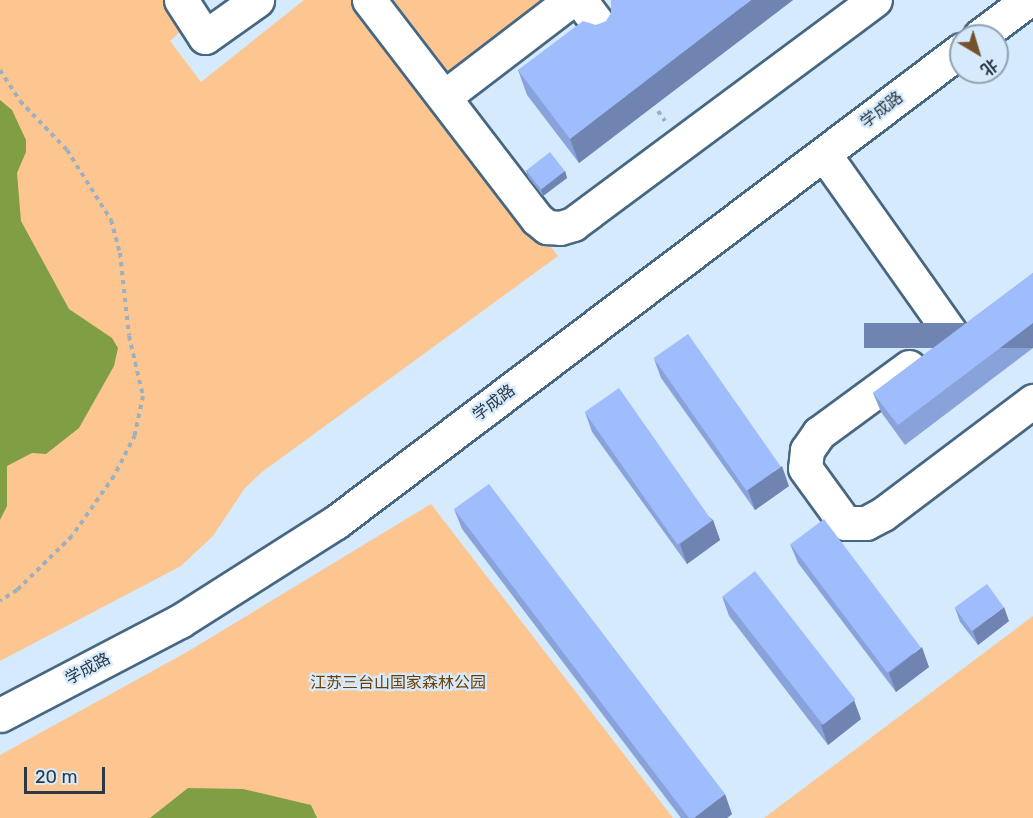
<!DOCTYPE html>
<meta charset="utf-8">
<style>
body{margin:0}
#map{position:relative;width:1033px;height:818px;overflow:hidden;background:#d5eafc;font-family:Rubik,"Noto Sans SC",sans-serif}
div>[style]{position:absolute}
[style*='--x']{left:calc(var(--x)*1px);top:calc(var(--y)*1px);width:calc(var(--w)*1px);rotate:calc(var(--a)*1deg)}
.green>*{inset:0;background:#fdc691}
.water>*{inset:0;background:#809f45}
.path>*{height:4px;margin-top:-2px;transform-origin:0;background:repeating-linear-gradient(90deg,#9db0c0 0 4.5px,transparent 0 9px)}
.roads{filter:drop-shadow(2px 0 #476782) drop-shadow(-2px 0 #476782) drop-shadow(0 2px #476782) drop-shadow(0 -2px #476782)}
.minor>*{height:33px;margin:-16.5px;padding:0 16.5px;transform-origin:16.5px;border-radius:16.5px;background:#fff}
.wall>*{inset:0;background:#89a3da}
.shaded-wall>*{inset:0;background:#6f84b1;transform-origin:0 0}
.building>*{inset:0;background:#9fbdfd;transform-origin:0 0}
span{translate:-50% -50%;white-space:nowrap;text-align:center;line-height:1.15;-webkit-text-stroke:4.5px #d5eafc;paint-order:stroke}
.street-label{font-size:16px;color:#2b3945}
.park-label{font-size:16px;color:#6c3f01}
.north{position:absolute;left:949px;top:24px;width:60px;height:60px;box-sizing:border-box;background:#d5eafc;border:2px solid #91a3b3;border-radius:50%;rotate:142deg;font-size:16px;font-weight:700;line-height:24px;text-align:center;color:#2b3945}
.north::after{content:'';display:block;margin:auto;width:21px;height:27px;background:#76522c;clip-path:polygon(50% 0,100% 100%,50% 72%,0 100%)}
.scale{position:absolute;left:24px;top:767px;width:81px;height:27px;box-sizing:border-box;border:3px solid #2b3945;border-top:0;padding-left:8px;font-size:18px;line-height:21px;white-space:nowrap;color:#2b3945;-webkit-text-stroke:4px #d5eafc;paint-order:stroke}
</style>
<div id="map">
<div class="green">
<i style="clip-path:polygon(0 0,164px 0,183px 29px,170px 41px,201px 82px,304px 0,361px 0,558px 256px,262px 472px,245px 488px,213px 536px,181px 566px,0 661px)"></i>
<i style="clip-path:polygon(393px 0,550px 0,455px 80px)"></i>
<i style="clip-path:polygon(431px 504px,673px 818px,0 818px,0 755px,187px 652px)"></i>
<i style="clip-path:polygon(1033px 616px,1033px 818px,764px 818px)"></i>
</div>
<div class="water">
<i style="clip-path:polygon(0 100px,12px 110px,26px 140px,26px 152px,17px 173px,21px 221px,69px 309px,112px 338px,118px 348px,114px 366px,79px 428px,46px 454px,32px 453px,7px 466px,7px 506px,0 520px)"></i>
<i style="clip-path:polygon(188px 788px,243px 789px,311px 805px,317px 818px,150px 818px)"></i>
</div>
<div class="path">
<i style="--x:0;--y:70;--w:37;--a:57"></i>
<i style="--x:20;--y:101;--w:68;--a:46.2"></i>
<i style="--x:67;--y:150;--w:83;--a:57.8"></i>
<i style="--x:111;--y:220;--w:34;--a:75"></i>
<i style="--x:120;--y:253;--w:83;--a:83.8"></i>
<i style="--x:129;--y:336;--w:62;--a:76.9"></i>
<i style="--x:143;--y:396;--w:40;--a:102"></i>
<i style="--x:135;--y:435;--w:46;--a:117.1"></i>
<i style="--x:114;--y:476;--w:73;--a:125"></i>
<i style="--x:72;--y:536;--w:77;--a:135.5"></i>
<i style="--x:17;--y:590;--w:20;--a:147"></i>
<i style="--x:658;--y:111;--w:12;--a:55"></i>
</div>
<div class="roads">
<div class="minor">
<i style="--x:181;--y:0;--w:44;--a:57"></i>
<i style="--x:205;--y:37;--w:64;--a:-35.4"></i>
<i style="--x:369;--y:0;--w:276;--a:52.5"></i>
<i style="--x:537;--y:219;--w:13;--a:39"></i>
<i style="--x:547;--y:227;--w:13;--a:4"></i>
<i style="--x:560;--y:228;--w:14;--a:-17"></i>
<i style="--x:573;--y:224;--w:376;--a:-36.6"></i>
<i style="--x:580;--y:0;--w:39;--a:53"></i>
<i style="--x:980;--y:36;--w:60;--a:-36.9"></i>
<i style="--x:444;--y:97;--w:160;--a:-37.4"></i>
<i style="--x:824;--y:154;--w:222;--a:54.7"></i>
<i style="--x:909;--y:367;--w:112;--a:143.7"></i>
<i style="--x:819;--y:433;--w:21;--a:125"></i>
<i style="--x:807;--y:450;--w:18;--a:96"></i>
<i style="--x:805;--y:468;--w:68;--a:54"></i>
<i style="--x:845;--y:523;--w:21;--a:0"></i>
<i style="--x:866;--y:523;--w:19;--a:-28"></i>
<i style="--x:883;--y:514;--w:188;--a:-37"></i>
<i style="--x:0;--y:715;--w:203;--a:-27.6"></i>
<i style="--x:180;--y:621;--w:185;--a:-32.4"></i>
<i style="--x:336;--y:522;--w:783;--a:-37.06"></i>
</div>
</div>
<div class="wall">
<i style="clip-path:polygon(793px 0,579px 163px,527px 95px,518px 70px,596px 25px)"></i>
<i style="clip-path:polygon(526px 170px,565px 171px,567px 178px,543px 196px,528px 177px)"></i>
<i style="clip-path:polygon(1033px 273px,1033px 348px,905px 445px,881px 412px,873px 393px)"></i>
<i style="clip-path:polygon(654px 359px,789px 486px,755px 510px,661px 378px)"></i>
<i style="clip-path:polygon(585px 412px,713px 520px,720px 540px,687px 564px,592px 432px)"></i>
<i style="clip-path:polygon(454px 509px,732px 814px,727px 818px,681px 818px,462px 529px)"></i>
<i style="clip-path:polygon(790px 544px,929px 667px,896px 692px,798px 563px)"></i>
<i style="clip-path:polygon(722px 596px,861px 719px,828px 745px,729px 616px)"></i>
<i style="clip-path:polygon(955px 608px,1009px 621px,978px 645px,960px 622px)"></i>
</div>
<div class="shaded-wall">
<i style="clip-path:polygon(751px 0,793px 0,579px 163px,570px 139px)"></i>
<i style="clip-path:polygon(565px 171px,567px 178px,543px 196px,541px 189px)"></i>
<i style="left:1033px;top:323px;width:25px;height:169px;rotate:90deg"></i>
<i style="clip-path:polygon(782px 466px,789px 486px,755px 510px,748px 490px)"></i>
<i style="clip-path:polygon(713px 520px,720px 540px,687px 564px,680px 544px)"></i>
<i style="clip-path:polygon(1004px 607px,1009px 621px,978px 645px,973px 631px)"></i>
<i style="clip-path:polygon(922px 647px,929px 667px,896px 692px,889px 673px)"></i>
<i style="clip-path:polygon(854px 700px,861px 719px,828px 745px,821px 725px)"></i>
<i style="clip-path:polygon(725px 794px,732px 814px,727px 818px,694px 818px)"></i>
</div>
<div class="building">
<i style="clip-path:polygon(611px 0,751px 0,570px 139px,518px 70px,583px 21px,596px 25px,606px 21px,611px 13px)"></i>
<i style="left:550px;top:152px;width:24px;height:30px;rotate:52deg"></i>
<i style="clip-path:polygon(1033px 273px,1033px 323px,898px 425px,873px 393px)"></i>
<i style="left:688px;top:334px;width:162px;height:42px;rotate:55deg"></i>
<i style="left:619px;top:388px;width:162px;height:42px;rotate:55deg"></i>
<i style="clip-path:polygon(489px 484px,725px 794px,694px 818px,689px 818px,454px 509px)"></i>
<i style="left:824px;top:519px;width:161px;height:42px;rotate:53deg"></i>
<i style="left:755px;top:571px;width:163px;height:41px;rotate:52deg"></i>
<i style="left:987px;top:584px;width:29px;height:40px;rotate:54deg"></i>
</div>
<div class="street-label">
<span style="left:882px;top:110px;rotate:-37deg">学成路</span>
<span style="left:494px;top:403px;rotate:-37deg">学成路</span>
<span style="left:88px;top:669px;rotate:-28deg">学成路</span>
</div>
<div class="park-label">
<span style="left:398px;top:683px">江苏三台山国家森林公园</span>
</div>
<div class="north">北</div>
<div class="scale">20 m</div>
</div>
